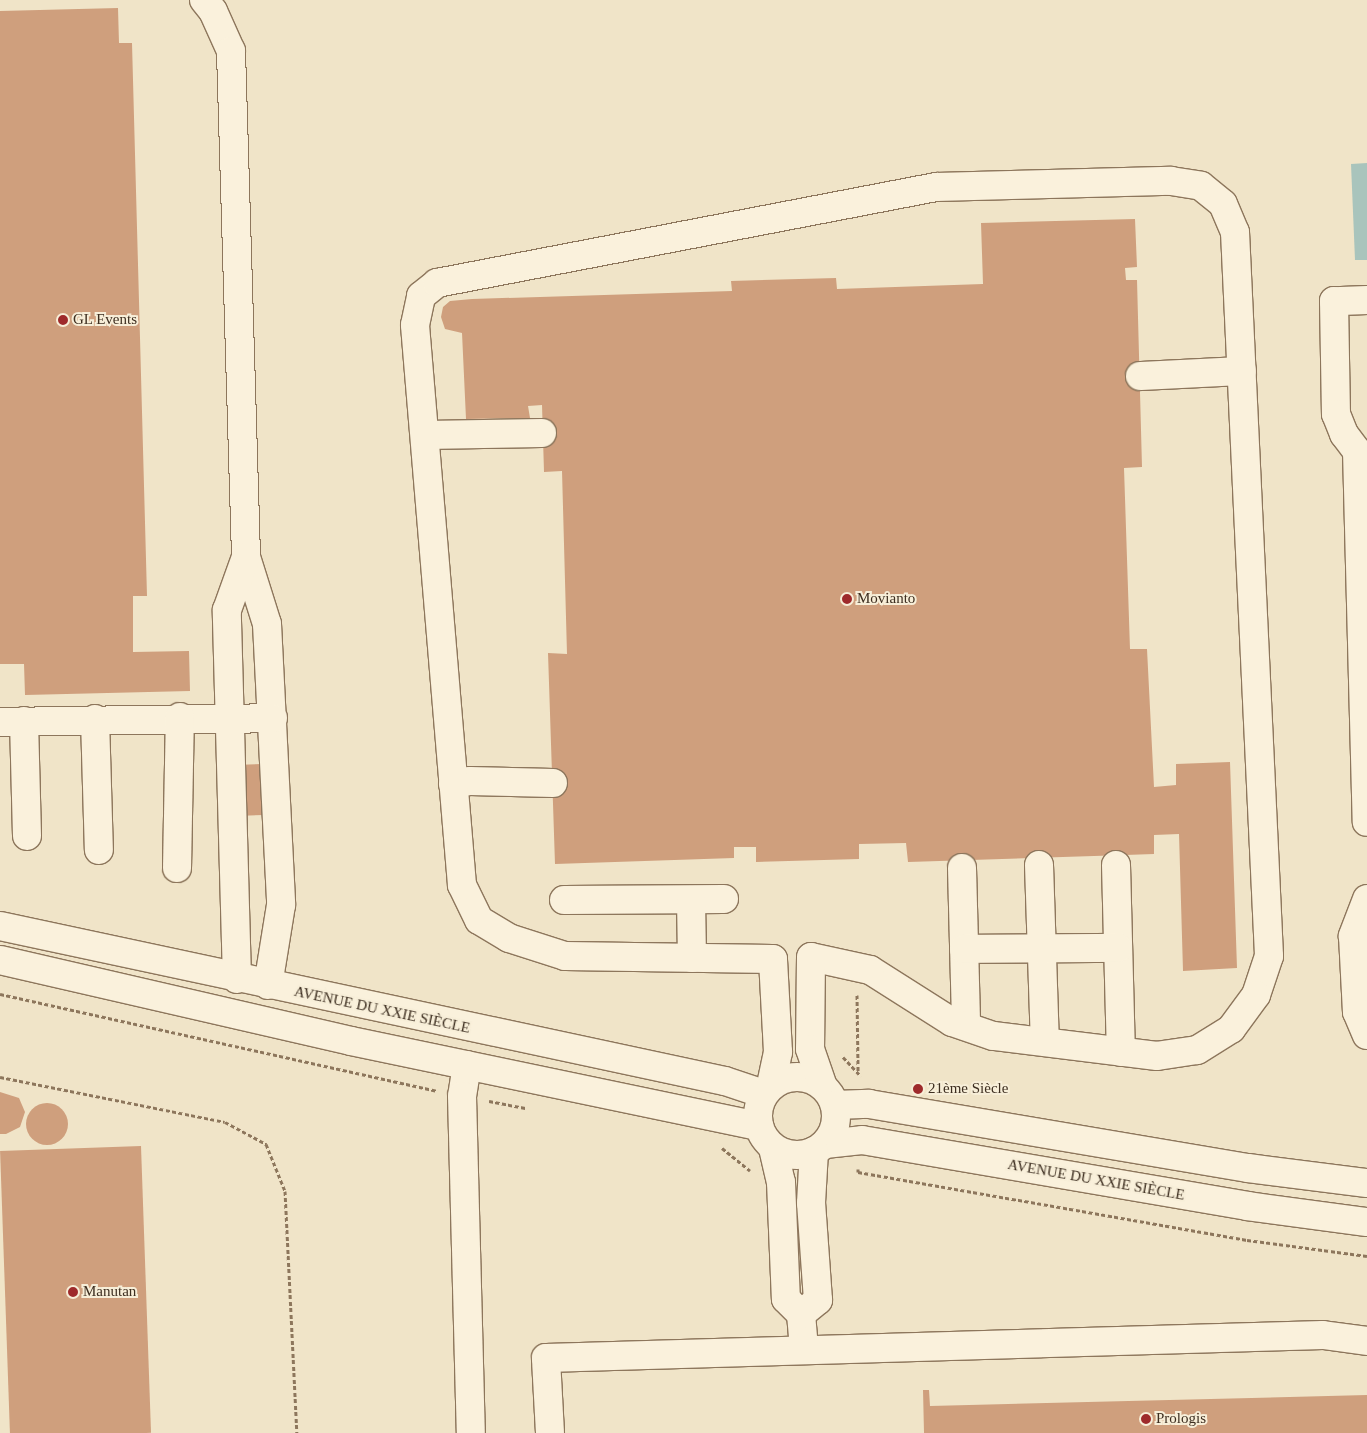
<!DOCTYPE html>
<meta charset="utf-8">
<style>
body{margin:0}
#map{position:relative;width:1367px;height:1433px;overflow:hidden;background:#f0e4c8;font-family:Georgia,serif}
div>[style]{position:absolute}
[style*='--x']{left:calc(var(--x)*1px);top:calc(var(--y)*1px);width:calc(var(--w)*1px);rotate:calc(var(--a)*1deg)}
.water>*{inset:0;background:#a9c4bc}
.building>*{inset:0;background:#cf9f7d;transform-origin:0 0}
.round{border-radius:50%}
.path>*{height:3px;margin-top:-1.5px;transform-origin:0;background:repeating-linear-gradient(90deg,#8d765c 0 4px,transparent 0 6.5px)}
.roads{filter:drop-shadow(1px 0 #8d765c) drop-shadow(-1px 0 #8d765c) drop-shadow(0 1px #8d765c) drop-shadow(0 -1px #8d765c)}
.minor>*{height:28px;margin:-14px;padding:0 14px;transform-origin:14px;border-radius:14px;background:#faf1dc}
.minor>.ring{margin:-14px;padding:0;box-sizing:content-box;background:none;border:28px solid #faf1dc;border-radius:50%}
.dots>*{width:14px;height:14px;translate:-50% -50%;box-sizing:border-box;border:2px solid #f7eed8;border-radius:50%}
span{translate:-50% -50%;white-space:nowrap;text-align:center;line-height:1.15;-webkit-text-stroke:4px #f7eed8;paint-order:stroke}
.poi-label{font-size:15px;color:#3d2e20}
.left{translate:0 -50%;text-align:left}
.street-label{font-size:15px;color:#3d2e20}
</style>
<div id="map">
<div class="water">
<i style="clip-path:polygon(1367px 163px,1367px 260px,1355px 260px,1351px 164px)"></i>
</div>
<div class="building">
<i style="clip-path:polygon(118px 8px,119px 43px,132px 43px,147px 596px,133px 596px,133px 652px,189px 651px,190px 691px,25px 695px,24px 664px,0 664px,0 11px)"></i>
<i style="clip-path:polygon(1135px 219px,1137px 267px,1125px 268px,1126px 280px,1137px 280px,1142px 467px,1124px 468px,1130px 649px,1147px 649px,1154px 787px,1176px 785px,1176px 764px,1230px 762px,1237px 968px,1183px 971px,1179px 834px,1154px 835px,1154px 854px,1125px 855px,908px 862px,906px 843px,859px 844px,859px 859px,756px 862px,756px 847px,734px 847px,734px 858px,555px 864px,548px 653px,567px 654px,562px 471px,544px 472px,542px 405px,528px 406px,530px 418px,466px 419px,462px 333px,445px 329px,441px 317px,443px 307px,450px 301px,472px 299px,732px 291px,731px 281px,836px 278px,837px 289px,983px 284px,981px 223px)"></i>
<i style="left:262px;top:764px;width:51px;height:21px;rotate:88deg"></i>
<i style="clip-path:polygon(0 1092px,19px 1098px,25px 1112px,20px 1127px,6px 1134px,0 1134px)"></i>
<i class="round" style="left:26px;top:1103px;width:42px;height:42px"></i>
<i style="left:141px;top:1146px;width:287px;height:141px;rotate:88deg"></i>
<i style="clip-path:polygon(923px 1390px,929px 1390px,930px 1406px,1367px 1395px,1367px 1433px,924px 1433px)"></i>
</div>
<div class="path">
<i style="--x:0;--y:994;--w:447;--a:12.5"></i>
<i style="--x:857;--y:995;--w:76;--a:89.2"></i>
<i style="--x:843;--y:1057;--w:26;--a:47"></i>
<i style="--x:0;--y:1077;--w:229;--a:11.3"></i>
<i style="--x:225;--y:1122;--w:47;--a:28.2"></i>
<i style="--x:266;--y:1144;--w:51;--a:68"></i>
<i style="--x:285;--y:1191;--w:242;--a:87.2"></i>
<i style="--x:489;--y:1101;--w:37;--a:11"></i>
<i style="--x:722;--y:1148;--w:36;--a:39"></i>
<i style="--x:858;--y:1169;--w:3;--a:90"></i>
<i style="--x:858;--y:1172;--w:395;--a:9.9"></i>
<i style="--x:1247;--y:1240;--w:121;--a:7.6"></i>
</div>
<div class="roads">
<div class="minor">
<i style="--x:204;--y:0;--w:14;--a:51"></i>
<i style="--x:213;--y:11;--w:44;--a:65.8"></i>
<i style="--x:231;--y:51;--w:506;--a:88.3"></i>
<i style="--x:246;--y:557;--w:70;--a:72.6"></i>
<i style="--x:267;--y:624;--w:281;--a:87.1"></i>
<i style="--x:281;--y:905;--w:81;--a:99.2"></i>
<i style="--x:1367;--y:300;--w:33;--a:178"></i>
<i style="--x:1334;--y:301;--w:113;--a:89"></i>
<i style="--x:1336;--y:414;--w:22;--a:68"></i>
<i style="--x:1344;--y:434;--w:21;--a:53"></i>
<i style="--x:1357;--y:451;--w:371;--a:88.5"></i>
<i style="--x:1140;--y:376;--w:102;--a:-2.8"></i>
<i style="--x:425;--y:435;--w:117;--a:-1"></i>
<i style="--x:95;--y:719;--w:131;--a:88.3"></i>
<i style="--x:24;--y:721;--w:115;--a:88.5"></i>
<i style="--x:0;--y:722;--w:273;--a:-0.8"></i>
<i style="--x:453;--y:784;--w:17;--a:-10"></i>
<i style="--x:470;--y:781;--w:83;--a:1.4"></i>
<i style="--x:1039;--y:865;--w:177;--a:88.1"></i>
<i style="--x:1116;--y:865;--w:187;--a:88.5"></i>
<i style="--x:177;--y:868;--w:151;--a:-88.9"></i>
<i style="--x:962;--y:868;--w:158;--a:88.5"></i>
<i style="--x:1367;--y:899;--w:40;--a:111"></i>
<i style="--x:1353;--y:936;--w:76;--a:87"></i>
<i style="--x:1357;--y:1012;--w:25;--a:67"></i>
<i style="--x:564;--y:900;--w:160;--a:-0.4"></i>
<i style="--x:691;--y:900;--w:58;--a:89"></i>
<i style="--x:0;--y:926;--w:741;--a:12.07"></i>
<i style="--x:725;--y:1081;--w:41;--a:18.4"></i>
<i style="--x:964;--y:949;--w:154;--a:-0.4"></i>
<i style="--x:0;--y:960;--w:360;--a:13"></i>
<i style="--x:351;--y:1041;--w:417;--a:11.8"></i>
<i style="--x:237;--y:979;--w:369;--a:-91.6"></i>
<i style="--x:227;--y:610;--w:56;--a:-70.3"></i>
<i style="--x:467;--y:1065;--w:31;--a:99"></i>
<i style="--x:462;--y:1096;--w:337;--a:88.5"></i>
<i class="ring" style="left:758px;top:1077px;width:50px;height:50px"></i>
<i style="--x:771;--y:1085;--w:34;--a:-78"></i>
<i style="--x:778;--y:1052;--w:93;--a:-93.1"></i>
<i style="--x:773;--y:959;--w:208;--a:-179.2"></i>
<i style="--x:565;--y:956;--w:59;--a:-162.2"></i>
<i style="--x:509;--y:938;--w:35;--a:-149"></i>
<i style="--x:479;--y:920;--w:39;--a:-116"></i>
<i style="--x:462;--y:885;--w:562;--a:-94.8"></i>
<i style="--x:415;--y:325;--w:30;--a:-78"></i>
<i style="--x:421;--y:296;--w:21;--a:-39"></i>
<i style="--x:437;--y:283;--w:508;--a:-10.89"></i>
<i style="--x:936;--y:187;--w:235;--a:-1.5"></i>
<i style="--x:1171;--y:181;--w:30;--a:9"></i>
<i style="--x:1201;--y:186;--w:28;--a:39"></i>
<i style="--x:1223;--y:204;--w:30;--a:67"></i>
<i style="--x:1235;--y:232;--w:725;--a:87.31"></i>
<i style="--x:1269;--y:956;--w:41;--a:108.4"></i>
<i style="--x:1256;--y:995;--w:42;--a:126.3"></i>
<i style="--x:1231;--y:1029;--w:40;--a:148"></i>
<i style="--x:1197;--y:1050;--w:40;--a:171.5"></i>
<i style="--x:1157;--y:1056;--w:165;--a:-173"></i>
<i style="--x:993;--y:1036;--w:43;--a:-161.1"></i>
<i style="--x:952;--y:1022;--w:97;--a:-147.6"></i>
<i style="--x:870;--y:970;--w:60;--a:-167.6"></i>
<i style="--x:811;--y:957;--w:92;--a:90.6"></i>
<i style="--x:810;--y:1049;--w:39;--a:71"></i>
<i style="--x:835;--y:1105;--w:34;--a:-2"></i>
<i style="--x:869;--y:1104;--w:384;--a:9.6"></i>
<i style="--x:1248;--y:1168;--w:120;--a:7.2"></i>
<i style="--x:825;--y:1144;--w:37;--a:-6"></i>
<i style="--x:862;--y:1140;--w:391;--a:9.7"></i>
<i style="--x:1247;--y:1206;--w:121;--a:7.6"></i>
<i style="--x:773;--y:1148;--w:35;--a:77"></i>
<i style="--x:781;--y:1182;--w:117;--a:87.6"></i>
<i style="--x:786;--y:1299;--w:21;--a:45"></i>
<i style="--x:801;--y:1314;--w:36;--a:85"></i>
<i style="--x:801;--y:1314;--w:22;--a:-39"></i>
<i style="--x:818;--y:1300;--w:97;--a:-94.1"></i>
<i style="--x:811;--y:1203;--w:52;--a:-86.7"></i>
<i style="--x:550;--y:1433;--w:75;--a:-93.1"></i>
<i style="--x:546;--y:1358;--w:777;--a:-1.7"></i>
<i style="--x:1323;--y:1335;--w:44;--a:7.8"></i>
</div>
</div>
<div class="dots">
<i style="left:63px;top:320px;background:#9e2a2b"></i>
<i style="left:847px;top:599px;background:#9e2a2b"></i>
<i style="left:918px;top:1089px;background:#9e2a2b"></i>
<i style="left:73px;top:1292px;background:#9e2a2b"></i>
<i style="left:1146px;top:1419px;background:#9e2a2b"></i>
</div>
<div class="poi-label">
<span class="left" style="left:73px;top:320px">GL Events</span>
<span class="left" style="left:857px;top:599px">Movianto</span>
<span class="left" style="left:928px;top:1089px">21ème Siècle</span>
<span class="left" style="left:83px;top:1292px">Manutan</span>
<span class="left" style="left:1156px;top:1419px">Prologis</span>
</div>
<div class="street-label">
<span style="left:382px;top:1010px;rotate:12deg">AVENUE DU XXIE SIÈCLE</span>
<span style="left:1096px;top:1180px;rotate:10deg">AVENUE DU XXIE SIÈCLE</span>
</div>
</div>
